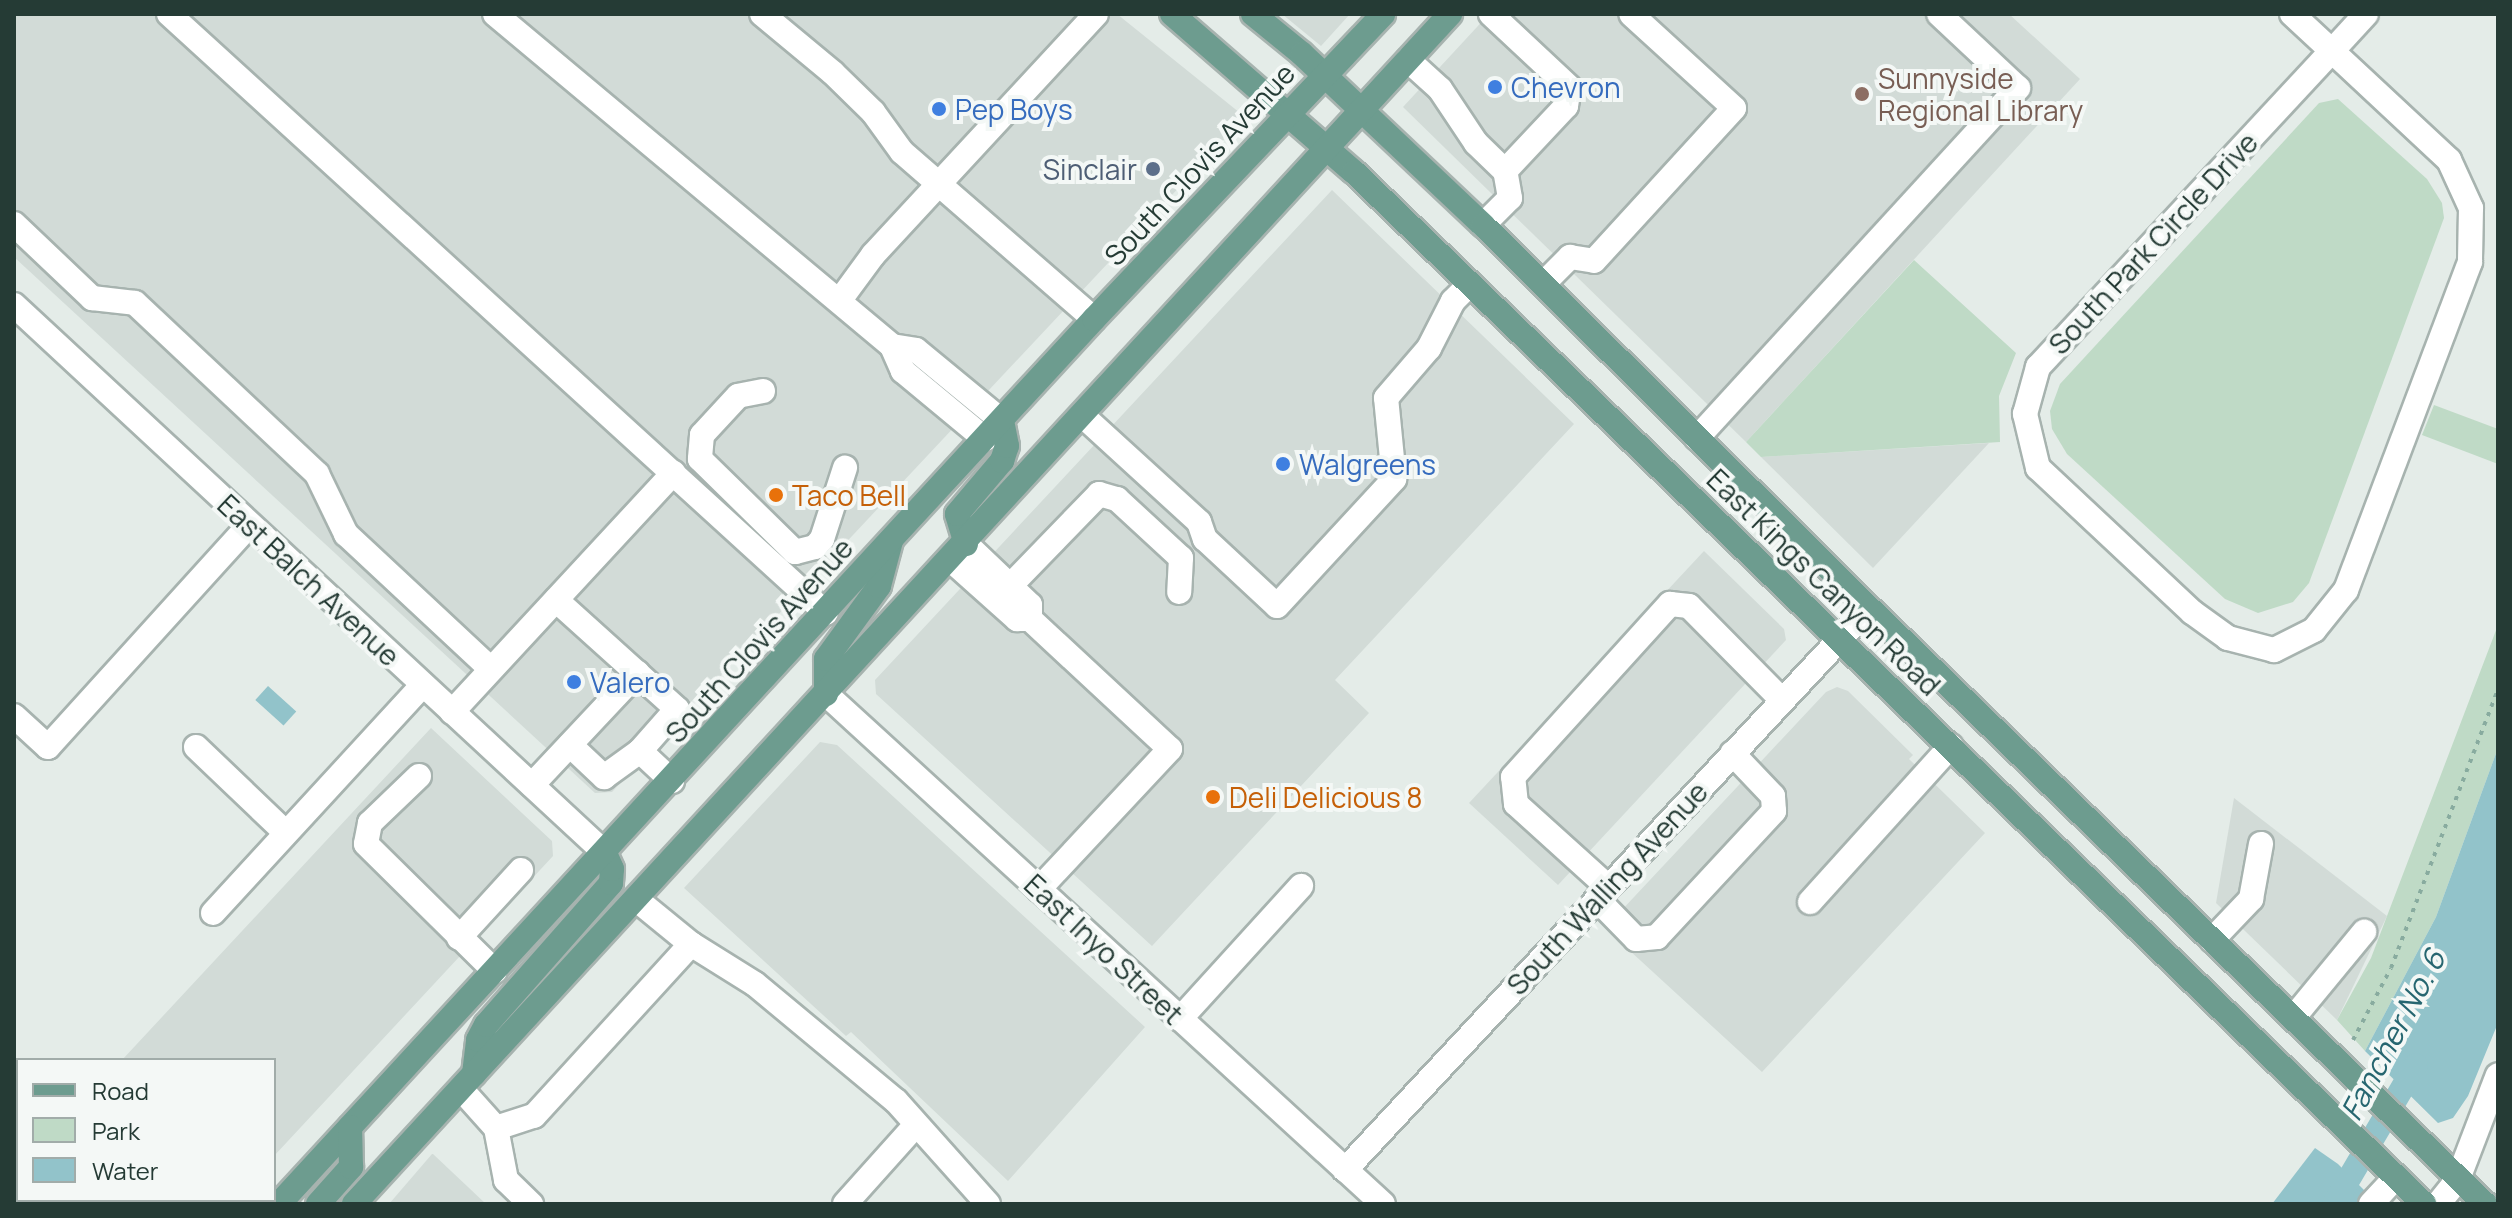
<!DOCTYPE html>
<style>
body{margin:0}
#map{position:relative;width:2512px;height:1218px;overflow:hidden;background:#e4ece8;font-family:Manrope,sans-serif}
div>[style]{position:absolute}
[style*='--x']{left:calc(var(--x)*1px);top:calc(var(--y)*1px);width:calc(var(--w)*1px);rotate:calc(var(--a)*1deg)}
.built>*{inset:0;background:#d2dbd7}
.green>*{inset:0;background:#bfdac6}
.water>*{inset:0;background:#92c3ca;transform-origin:0 0}
.canal>*{height:24px;margin:-12px;padding:0 12px;transform-origin:12px;border-radius:12px;background:#92c3ca}
.path>*{height:4px;margin-top:-2px;transform-origin:0;background:repeating-linear-gradient(90deg,#88ab9f 0 4px,transparent 0 10px)}
.roads{filter:drop-shadow(2px 0 #a7b3af) drop-shadow(-2px 0 #a7b3af) drop-shadow(0 2px #a7b3af) drop-shadow(0 -2px #a7b3af)}
.minor>*{height:24px;margin:-12px;padding:0 12px;transform-origin:12px;border-radius:12px;background:#fff}
.major>*{height:24px;margin:-12px;padding:0 12px;transform-origin:12px;border-radius:12px;background:#6d9c8f}
.dots>*{width:22px;height:22px;translate:-50% -50%;box-sizing:border-box;border:4px solid #f4f8f6;border-radius:50%}
span{translate:-50% -50%;white-space:nowrap;text-align:center;line-height:1.15;-webkit-text-stroke:8px #f4f8f6;paint-order:stroke}
.education-label{font-size:28px;color:#785e54}
.left{translate:0 -50%;text-align:left}
.shop-label{font-size:28px;color:#366cbe}
.street-label{font-size:28px;color:#253b35}
.service-label{font-size:28px;color:#4e5e75}
.right{translate:-100% -50%;text-align:right}
.food-label{font-size:28px;color:#c56008}
.water-label{font-size:30px;color:#266670;font-style:italic}
.frame{position:absolute;inset:0;border:16px solid #253b35;pointer-events:none}
.legend{position:absolute;left:16px;top:1058px;width:260px;height:144px;box-sizing:border-box;background:#f4f8f6;border:2px solid #a1aca9;margin:0;padding:10px 14px;list-style:none;font-size:24px;color:#253b35}
.legend li{display:flex;align-items:center;gap:16px;height:40px}
.legend b{width:40px;border:2px solid #a1aca9}
</style>
<div id="map">
<div class="built">
<i style="clip-path:polygon(14px 14px,1117px 14px,1245px 117px,612px 792px,595px 793px,14px 257px)"></i>
<i style="clip-path:polygon(1282px 14px,1350px 14px,1321px 46px)"></i>
<i style="clip-path:polygon(1489px 14px,2009px 14px,2080px 79px,1746px 442px,1403px 107px)"></i>
<i style="clip-path:polygon(1332px 190px,1574px 424px,1335px 680px,1369px 713px,1152px 946px,876px 694px,875px 680px)"></i>
<i style="clip-path:polygon(1989px 443px,1873px 568px,1761px 457px)"></i>
<i style="clip-path:polygon(1704px 551px,1784px 629px,1786px 640px,1558px 885px,1469px 803px)"></i>
<i style="clip-path:polygon(1837px 687px,1848px 691px,1913px 755px,1909px 759px,1985px 833px,1762px 1072px,1605px 928px,1826px 692px)"></i>
<i style="clip-path:polygon(431px 728px,552px 841px,553px 856px,274px 1156px,274px 1060px,122px 1060px)"></i>
<i style="clip-path:polygon(820px 742px,837px 745px,1145px 1027px,1008px 1181px,851px 1032px,846px 1036px,684px 888px)"></i>
<i style="clip-path:polygon(2234px 798px,2387px 916px,2337px 1020px,2216px 903px)"></i>
<i style="clip-path:polygon(432px 1154px,433px 1154px,486px 1204px,389px 1204px)"></i>
<i style="clip-path:polygon(18px 1172px,18px 1200px,109px 1204px,14px 1204px)"></i>
</div>
<div class="green">
<i style="clip-path:polygon(2338px 99px,2427px 179px,2442px 203px,2444px 218px,2309px 583px,2293px 602px,2258px 613px,2225px 599px,2067px 454px,2052px 429px,2050px 411px,2060px 384px,2319px 103px)"></i>
<i style="clip-path:polygon(1914px 260px,2016px 353px,1999px 396px,2000px 442px,1761px 457px,1746px 442px)"></i>
<i style="clip-path:polygon(2434px 405px,2498px 429px,2498px 464px,2422px 435px)"></i>
<i style="clip-path:polygon(2498px 625px,2498px 748px,2436px 917px,2365px 1051px,2337px 1020px,2371px 958px)"></i>
</div>
<div class="water">
<i style="left:268px;top:686px;width:38px;height:19px;rotate:42deg"></i>
<i style="clip-path:polygon(2498px 748px,2498px 1023px,2468px 1096px,2453px 1118px,2438px 1123px,2365px 1051px,2436px 917px)"></i>
<i style="clip-path:polygon(2315px 1148px,2338px 1164px,2378px 1204px,2272px 1204px)"></i>
</div>
<div class="canal">
<i style="--x:2334;--y:1204;--w:161;--a:-59.5"></i>
</div>
<div class="path">
<i style="--x:2353;--y:1040;--w:81;--a:-62.2"></i>
<i style="--x:2391;--y:968;--w:299;--a:-69"></i>
</div>
<div class="roads">
<div class="minor">
<i style="--x:169;--y:14;--w:889;--a:42.36"></i>
<i style="--x:495;--y:14;--w:518;--a:39.9"></i>
<i style="--x:762;--y:14;--w:92;--a:39.7"></i>
<i style="--x:833;--y:73;--w:56;--a:44.3"></i>
<i style="--x:873;--y:112;--w:49;--a:54.1"></i>
<i style="--x:902;--y:152;--w:254;--a:41"></i>
<i style="--x:2292;--y:14;--w:54;--a:42.8"></i>
<i style="--x:2332;--y:51;--w:160;--a:43"></i>
<i style="--x:2449;--y:160;--w:53;--a:65.4"></i>
<i style="--x:2471;--y:208;--w:54;--a:91.1"></i>
<i style="--x:2470;--y:262;--w:351;--a:110.7"></i>
<i style="--x:2346;--y:590;--w:51;--a:128.7"></i>
<i style="--x:2314;--y:630;--w:45;--a:153.4"></i>
<i style="--x:2274;--y:650;--w:48;--a:-165.4"></i>
<i style="--x:2228;--y:638;--w:44;--a:-144.2"></i>
<i style="--x:2192;--y:612;--w:211;--a:-136.9"></i>
<i style="--x:2038;--y:468;--w:56;--a:-103.5"></i>
<i style="--x:2025;--y:414;--w:49;--a:-74.5"></i>
<i style="--x:2038;--y:367;--w:432;--a:-47.1"></i>
<i style="--x:2332;--y:51;--w:50;--a:-47.4"></i>
<i style="--x:1408;--y:60;--w:43;--a:42.2"></i>
<i style="--x:1440;--y:89;--w:65;--a:56.3"></i>
<i style="--x:1476;--y:143;--w:40;--a:44"></i>
<i style="--x:14;--y:224;--w:108;--a:43.5"></i>
<i style="--x:92;--y:298;--w:43;--a:6.6"></i>
<i style="--x:135;--y:303;--w:250;--a:43.2"></i>
<i style="--x:317;--y:474;--w:67;--a:64.2"></i>
<i style="--x:346;--y:534;--w:198;--a:43"></i>
<i style="--x:1483;--y:225;--w:38;--a:-45"></i>
<i style="--x:1510;--y:198;--w:27;--a:-100"></i>
<i style="--x:1505;--y:171;--w:89;--a:-46.8"></i>
<i style="--x:1566;--y:106;--w:19;--a:-81"></i>
<i style="--x:1569;--y:87;--w:107;--a:-136.9"></i>
<i style="--x:1544;--y:283;--w:37;--a:-45"></i>
<i style="--x:1570;--y:257;--w:24;--a:9"></i>
<i style="--x:1594;--y:261;--w:207;--a:-47.5"></i>
<i style="--x:1734;--y:108;--w:139;--a:-137.6"></i>
<i style="--x:840;--y:300;--w:56;--a:-53.7"></i>
<i style="--x:873;--y:255;--w:328;--a:-47.2"></i>
<i style="--x:14;--y:305;--w:806;--a:42.84"></i>
<i style="--x:763;--y:391;--w:25;--a:169"></i>
<i style="--x:738;--y:396;--w:53;--a:132.7"></i>
<i style="--x:702;--y:435;--w:24;--a:95"></i>
<i style="--x:700;--y:459;--w:133;--a:44.4"></i>
<i style="--x:795;--y:552;--w:21;--a:-14"></i>
<i style="--x:815;--y:547;--w:11;--a:-49"></i>
<i style="--x:822;--y:539;--w:75;--a:-72.1"></i>
<i style="--x:1083;--y:416;--w:157;--a:42.4"></i>
<i style="--x:1199;--y:522;--w:18;--a:71"></i>
<i style="--x:1205;--y:539;--w:98;--a:42.9"></i>
<i style="--x:1277;--y:606;--w:173;--a:-47.3"></i>
<i style="--x:1394;--y:479;--w:81;--a:-95.6"></i>
<i style="--x:1386;--y:398;--w:66;--a:-49.3"></i>
<i style="--x:1429;--y:348;--w:53;--a:-62.9"></i>
<i style="--x:1453;--y:301;--w:23;--a:-45"></i>
<i style="--x:1697;--y:438;--w:475;--a:-47.5"></i>
<i style="--x:2018;--y:88;--w:108;--a:-136.9"></i>
<i style="--x:985;--y:439;--w:107;--a:-140.3"></i>
<i style="--x:903;--y:371;--w:27;--a:-114"></i>
<i style="--x:892;--y:346;--w:24;--a:9"></i>
<i style="--x:916;--y:350;--w:112;--a:39.5"></i>
<i style="--x:951;--y:560;--w:89;--a:41.8"></i>
<i style="--x:1017;--y:619;--w:13;--a:0"></i>
<i style="--x:1030;--y:619;--w:14;--a:-90"></i>
<i style="--x:1030;--y:605;--w:88;--a:-136.4"></i>
<i style="--x:1010;--y:586;--w:128;--a:-45.9"></i>
<i style="--x:1099;--y:494;--w:19;--a:16"></i>
<i style="--x:1117;--y:499;--w:87;--a:42.7"></i>
<i style="--x:1181;--y:558;--w:34;--a:93"></i>
<i style="--x:556;--y:600;--w:163;--a:42"></i>
<i style="--x:677;--y:709;--w:56;--a:131.4"></i>
<i style="--x:640;--y:751;--w:44;--a:43.2"></i>
<i style="--x:1030;--y:619;--w:191;--a:42.9"></i>
<i style="--x:1170;--y:749;--w:192;--a:133.1"></i>
<i style="--x:826;--y:694;--w:755;--a:42.48"></i>
<i style="--x:452;--y:712;--w:326;--a:-47.2"></i>
<i style="--x:14;--y:716;--w:46;--a:42.4"></i>
<i style="--x:48;--y:747;--w:299;--a:-47.8"></i>
<i style="--x:570;--y:745;--w:47;--a:43.3"></i>
<i style="--x:604;--y:777;--w:44;--a:-35.8"></i>
<i style="--x:196;--y:747;--w:124;--a:43.7"></i>
<i style="--x:419;--y:776;--w:68;--a:136.2"></i>
<i style="--x:370;--y:823;--w:21;--a:101"></i>
<i style="--x:366;--y:844;--w:181;--a:44.6"></i>
<i style="--x:532;--y:785;--w:154;--a:-46.8"></i>
<i style="--x:1608;--y:887;--w:124;--a:-137.9"></i>
<i style="--x:1516;--y:804;--w:27;--a:-96"></i>
<i style="--x:1513;--y:777;--w:234;--a:-47.8"></i>
<i style="--x:1670;--y:604;--w:19;--a:6"></i>
<i style="--x:1689;--y:606;--w:132;--a:45.3"></i>
<i style="--x:1597;--y:899;--w:56;--a:45.7"></i>
<i style="--x:1636;--y:939;--w:21;--a:-5"></i>
<i style="--x:1657;--y:937;--w:172;--a:-47.1"></i>
<i style="--x:1774;--y:811;--w:15;--a:-94"></i>
<i style="--x:1773;--y:796;--w:59;--a:-133.6"></i>
<i style="--x:637;--y:900;--w:70;--a:39.2"></i>
<i style="--x:1810;--y:902;--w:210;--a:-47.9"></i>
<i style="--x:213;--y:913;--w:310;--a:-47.4"></i>
<i style="--x:459;--y:938;--w:92;--a:-47.6"></i>
<i style="--x:2212;--y:940;--w:57;--a:-46.4"></i>
<i style="--x:2251;--y:899;--w:56;--a:-79.7"></i>
<i style="--x:2293;--y:1018;--w:112;--a:-50.5"></i>
<i style="--x:1180;--y:1019;--w:180;--a:-47.7"></i>
<i style="--x:14;--y:1074;--w:6;--a:45"></i>
<i style="--x:461;--y:1089;--w:52;--a:48.1"></i>
<i style="--x:496;--y:1128;--w:53;--a:79.1"></i>
<i style="--x:506;--y:1180;--w:35;--a:44"></i>
<i style="--x:496;--y:1128;--w:40;--a:-18"></i>
<i style="--x:534;--y:1116;--w:233;--a:-47.6"></i>
<i style="--x:691;--y:944;--w:75;--a:32"></i>
<i style="--x:755;--y:984;--w:183;--a:39.7"></i>
<i style="--x:896;--y:1101;--w:138;--a:48.2"></i>
<i style="--x:1345;--y:1170;--w:768;--a:-47"></i>
<i style="--x:149;--y:1200;--w:6;--a:45"></i>
<i style="--x:845;--y:1204;--w:106;--a:-48.1"></i>
<i style="--x:2371;--y:1204;--w:37;--a:-47"></i>
<i style="--x:2438;--y:1204;--w:32;--a:-51"></i>
<i style="--x:2458;--y:1179;--w:111;--a:-69"></i>
</div>
<div class="major">
<i style="--x:1172;--y:14;--w:241;--a:41"></i>
<i style="--x:1354;--y:172;--w:1487;--a:43.96"></i>
<i style="--x:1253;--y:14;--w:63;--a:39.2"></i>
<i style="--x:1302;--y:54;--w:249;--a:43.4"></i>
<i style="--x:1483;--y:225;--w:544;--a:44.78"></i>
<i style="--x:1869;--y:608;--w:857;--a:44.05"></i>
<i style="--x:966;--y:544;--w:31;--a:-107"></i>
<i style="--x:957;--y:514;--w:70;--a:-49.7"></i>
<i style="--x:1002;--y:461;--w:16;--a:-72"></i>
<i style="--x:1007;--y:446;--w:25;--a:-101"></i>
<i style="--x:826;--y:694;--w:35;--a:-90"></i>
<i style="--x:826;--y:659;--w:90;--a:-54"></i>
<i style="--x:879;--y:586;--w:47;--a:-75.1"></i>
<i style="--x:474;--y:1074;--w:34;--a:-83"></i>
<i style="--x:478;--y:1040;--w:17;--a:-62"></i>
<i style="--x:486;--y:1025;--w:189;--a:-48.6"></i>
<i style="--x:611;--y:883;--w:14;--a:-86"></i>
<i style="--x:612;--y:869;--w:17;--a:-114"></i>
<i style="--x:279;--y:1204;--w:1203;--a:-47.36"></i>
<i style="--x:1094;--y:319;--w:420;--a:-46.5"></i>
<i style="--x:318;--y:1204;--w:50;--a:-48.3"></i>
<i style="--x:351;--y:1167;--w:40;--a:-91.4"></i>
<i style="--x:354;--y:1204;--w:1618;--a:-47.35"></i>
</div>
</div>
<div class="dots">
<i style="left:1495px;top:87px;background:#3f7fe0"></i>
<i style="left:1862px;top:94px;background:#8d6e63"></i>
<i style="left:939px;top:109px;background:#3f7fe0"></i>
<i style="left:1153px;top:169px;background:#5c6f8a"></i>
<i style="left:1283px;top:464px;background:#3f7fe0"></i>
<i style="left:776px;top:495px;background:#e8710a"></i>
<i style="left:574px;top:682px;background:#3f7fe0"></i>
<i style="left:1213px;top:797px;background:#e8710a"></i>
</div>
<div class="education-label">
<span class="left" style="left:1878px;top:94px">Sunnyside<br>Regional Library</span>
</div>
<div class="shop-label">
<span class="left" style="left:1511px;top:87px">Chevron</span>
<span class="left" style="left:955px;top:109px">Pep Boys</span>
<span class="left" style="left:1299px;top:464px">Walgreens</span>
<span class="left" style="left:590px;top:682px">Valero</span>
</div>
<div class="street-label">
<span style="left:1199px;top:164px;rotate:-47deg">South Clovis Avenue</span>
<span style="left:2153px;top:243px;rotate:-47deg">South Park Circle Drive</span>
<span style="left:309px;top:580px;rotate:43deg">East Balch Avenue</span>
<span style="left:1824px;top:582px;rotate:44deg">East Kings Canyon Road</span>
<span style="left:759px;top:640px;rotate:-48deg">South Clovis Avenue</span>
<span style="left:1607px;top:888px;rotate:-47deg">South Walling Avenue</span>
<span style="left:1104px;top:949px;rotate:43deg">East Inyo Street</span>
</div>
<div class="service-label">
<span class="right" style="left:1137px;top:169px">Sinclair</span>
</div>
<div class="food-label">
<span class="left" style="left:792px;top:495px">Taco Bell</span>
<span class="left" style="left:1229px;top:797px">Deli Delicious 8</span>
</div>
<div class="water-label">
<span style="left:2393px;top:1035px;rotate:-62deg">Fancher No. 6</span>
</div>
<div class="frame"></div>
<ul class="legend">
<li><b style="height:10px;background:#6d9c8f"></b>Road</li>
<li><b style="height:22px;background:#bfdac6"></b>Park</li>
<li><b style="height:22px;background:#92c3ca"></b>Water</li>
</ul>
</div>
